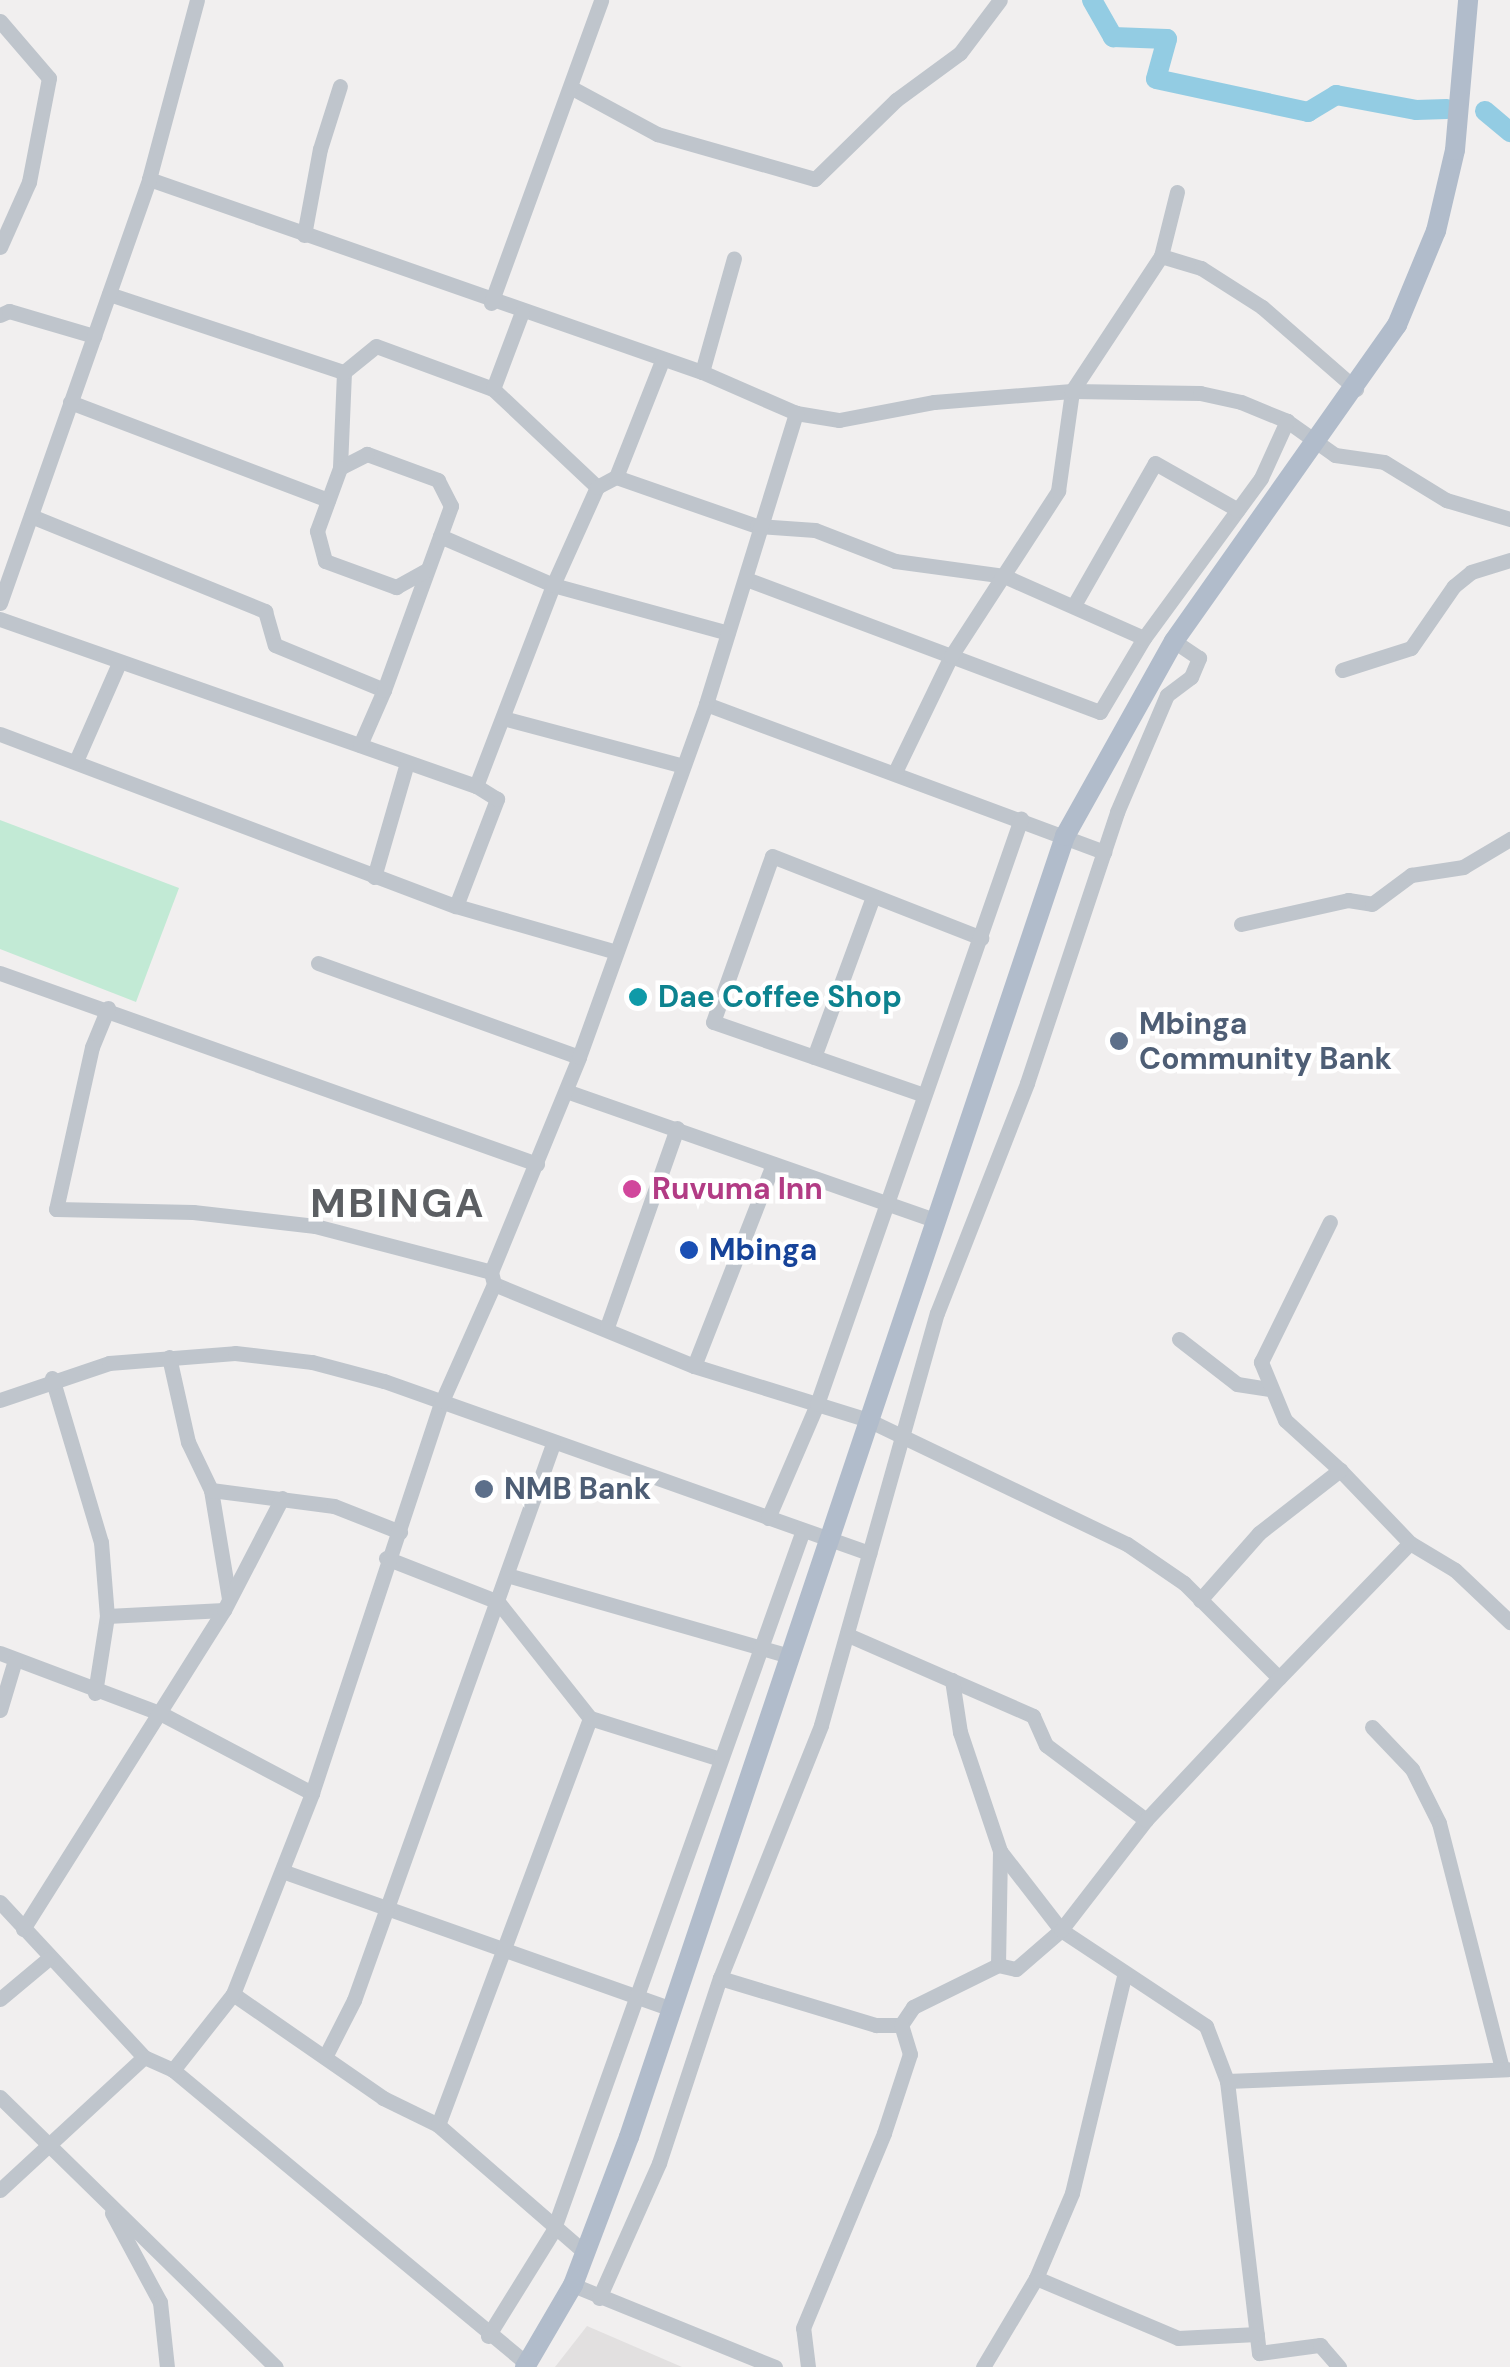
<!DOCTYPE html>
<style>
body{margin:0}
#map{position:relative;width:1510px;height:2367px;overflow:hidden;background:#f1efef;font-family:"DM Sans",sans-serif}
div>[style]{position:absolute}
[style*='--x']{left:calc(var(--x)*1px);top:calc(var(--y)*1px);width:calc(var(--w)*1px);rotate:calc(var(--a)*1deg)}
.education>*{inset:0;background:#e2e0e0}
.green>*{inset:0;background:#c2ead5}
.river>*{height:20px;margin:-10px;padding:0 10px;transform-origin:10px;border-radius:10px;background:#93cce3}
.minor>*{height:15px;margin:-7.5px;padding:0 7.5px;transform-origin:7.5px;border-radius:7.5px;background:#bfc5cc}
.major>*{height:20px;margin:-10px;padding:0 10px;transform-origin:10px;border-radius:10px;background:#b1bccb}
.dots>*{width:28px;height:28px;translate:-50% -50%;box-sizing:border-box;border:5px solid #fff;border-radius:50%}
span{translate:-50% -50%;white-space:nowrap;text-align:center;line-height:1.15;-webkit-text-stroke:9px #fff;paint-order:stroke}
.culture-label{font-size:30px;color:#0d838f;font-weight:700}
.left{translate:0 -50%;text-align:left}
.service-label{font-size:30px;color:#4e5e75;font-weight:700}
.hotel-label{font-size:30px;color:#b23c85;font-weight:700}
.transit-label{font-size:30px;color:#164399;font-weight:700}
.district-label{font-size:40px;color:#5c5f63;font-weight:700;letter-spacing:2.5px}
</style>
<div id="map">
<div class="education">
<i style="clip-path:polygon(587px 2326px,682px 2367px,555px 2367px)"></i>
</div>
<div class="green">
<i style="clip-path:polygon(0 820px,179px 888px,136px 1002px,0 949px)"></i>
</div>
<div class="river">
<i style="--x:1092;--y:0;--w:43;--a:60.4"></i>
<i style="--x:1113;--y:37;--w:54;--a:2.1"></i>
<i style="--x:1167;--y:39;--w:41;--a:105.4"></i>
<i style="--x:1156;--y:79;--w:156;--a:12.2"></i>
<i style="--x:1308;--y:112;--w:33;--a:-31"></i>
<i style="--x:1336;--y:95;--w:81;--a:10.6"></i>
<i style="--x:1416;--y:110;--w:31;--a:-2"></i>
<i style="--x:1485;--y:111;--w:33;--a:40"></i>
</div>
<div class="minor">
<i style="--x:0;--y:21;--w:75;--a:49.3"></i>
<i style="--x:49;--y:78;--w:106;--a:100.9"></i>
<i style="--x:29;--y:182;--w:71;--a:114"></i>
<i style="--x:572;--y:88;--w:97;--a:28.4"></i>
<i style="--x:657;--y:134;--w:164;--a:15.9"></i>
<i style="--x:815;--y:179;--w:113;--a:-44.3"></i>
<i style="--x:896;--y:100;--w:79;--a:-36.3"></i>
<i style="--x:960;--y:53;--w:66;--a:-53"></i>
<i style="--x:149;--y:179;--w:586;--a:19.24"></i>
<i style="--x:702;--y:372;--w:103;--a:23.6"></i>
<i style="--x:796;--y:413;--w:44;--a:9.2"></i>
<i style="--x:839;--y:420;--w:97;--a:-10.7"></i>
<i style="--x:934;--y:402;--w:138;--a:-4.6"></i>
<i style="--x:1072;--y:391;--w:128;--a:0.9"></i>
<i style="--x:1200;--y:393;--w:42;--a:12.4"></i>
<i style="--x:1241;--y:402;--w:50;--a:22.4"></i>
<i style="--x:1287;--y:421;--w:59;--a:35.3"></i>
<i style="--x:1335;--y:455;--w:49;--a:8.1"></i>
<i style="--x:1384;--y:462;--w:73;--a:31.5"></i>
<i style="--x:1446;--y:500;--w:67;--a:16.5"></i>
<i style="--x:304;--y:235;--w:87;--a:-79.5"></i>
<i style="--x:320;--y:149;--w:66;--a:-72.4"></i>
<i style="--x:1161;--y:256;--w:42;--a:16.7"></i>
<i style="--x:1201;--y:268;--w:72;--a:32.6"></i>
<i style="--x:1262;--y:307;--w:125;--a:41.1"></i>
<i style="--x:109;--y:294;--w:248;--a:18.4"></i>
<i style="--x:344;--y:372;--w:96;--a:92.4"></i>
<i style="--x:491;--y:303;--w:322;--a:-70"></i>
<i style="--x:0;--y:315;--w:10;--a:-24"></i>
<i style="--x:9;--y:311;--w:89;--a:16.4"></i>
<i style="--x:344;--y:372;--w:41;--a:-39.1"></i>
<i style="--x:376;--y:346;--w:125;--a:20.2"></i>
<i style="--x:493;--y:389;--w:143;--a:43.3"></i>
<i style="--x:702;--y:372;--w:118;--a:-74.3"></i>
<i style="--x:493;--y:389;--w:82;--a:-69.4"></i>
<i style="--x:70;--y:402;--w:276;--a:20.8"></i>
<i style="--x:616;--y:477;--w:149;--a:19.2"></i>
<i style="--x:757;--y:526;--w:58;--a:3.9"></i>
<i style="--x:815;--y:530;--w:86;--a:21.2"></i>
<i style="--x:895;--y:561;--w:110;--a:7.8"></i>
<i style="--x:1004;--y:576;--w:153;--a:23.9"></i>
<i style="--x:31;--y:516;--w:253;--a:22.1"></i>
<i style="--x:265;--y:611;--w:35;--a:74"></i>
<i style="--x:275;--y:645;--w:118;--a:22.4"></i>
<i style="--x:440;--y:536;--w:123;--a:23.4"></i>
<i style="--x:553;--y:585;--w:181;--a:15.3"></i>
<i style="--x:746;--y:579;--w:378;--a:20.6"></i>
<i style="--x:1100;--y:712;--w:86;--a:-59.3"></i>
<i style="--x:1144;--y:638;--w:198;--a:-53.8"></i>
<i style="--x:1261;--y:478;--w:63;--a:-65.5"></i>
<i style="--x:0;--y:603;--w:449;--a:-70.6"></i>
<i style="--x:149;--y:179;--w:185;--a:-75"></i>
<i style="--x:1074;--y:605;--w:163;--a:-60.3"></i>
<i style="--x:1155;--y:463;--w:95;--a:29.5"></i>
<i style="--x:0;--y:619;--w:504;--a:19.33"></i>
<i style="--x:1342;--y:670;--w:72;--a:-17.7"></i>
<i style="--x:1411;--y:648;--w:75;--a:-55.3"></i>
<i style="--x:1454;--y:586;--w:22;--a:-39"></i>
<i style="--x:1471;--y:572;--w:41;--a:-17.1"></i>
<i style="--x:706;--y:704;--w:425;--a:20.4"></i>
<i style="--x:503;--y:718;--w:183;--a:14.9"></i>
<i style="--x:0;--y:734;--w:487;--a:20.7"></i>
<i style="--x:456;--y:906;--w:166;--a:16"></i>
<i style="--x:360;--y:745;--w:60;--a:-66.4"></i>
<i style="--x:384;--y:690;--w:196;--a:-70"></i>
<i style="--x:451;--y:506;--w:29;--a:-117"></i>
<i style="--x:438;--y:480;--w:76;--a:-159.9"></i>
<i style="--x:367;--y:454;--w:30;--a:153"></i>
<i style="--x:340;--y:468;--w:67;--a:110.1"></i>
<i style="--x:317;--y:531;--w:31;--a:75"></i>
<i style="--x:325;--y:561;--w:76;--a:20.1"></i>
<i style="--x:396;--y:587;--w:35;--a:-29"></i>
<i style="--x:76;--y:761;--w:107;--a:-66.3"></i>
<i style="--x:895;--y:772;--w:129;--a:-64.2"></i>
<i style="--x:951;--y:656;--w:197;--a:-57"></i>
<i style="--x:1058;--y:491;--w:101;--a:-82"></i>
<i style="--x:1072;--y:391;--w:162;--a:-56.6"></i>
<i style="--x:1161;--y:256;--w:66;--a:-76"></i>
<i style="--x:374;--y:877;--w:116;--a:-73.9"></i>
<i style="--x:456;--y:906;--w:115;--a:-69"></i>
<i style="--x:497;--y:799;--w:25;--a:-148"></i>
<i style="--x:476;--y:786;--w:215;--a:-69"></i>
<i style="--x:553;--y:585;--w:107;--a:-65.8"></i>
<i style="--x:597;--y:487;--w:21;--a:-28"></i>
<i style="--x:616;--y:477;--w:125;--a:-68.4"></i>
<i style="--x:1241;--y:924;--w:110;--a:-12.6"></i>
<i style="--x:1348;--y:900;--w:24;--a:9"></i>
<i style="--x:1372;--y:904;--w:49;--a:-36.6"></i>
<i style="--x:1411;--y:875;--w:53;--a:-8.7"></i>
<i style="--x:1463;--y:867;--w:55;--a:-30.8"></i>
<i style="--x:318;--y:963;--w:277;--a:19.8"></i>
<i style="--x:0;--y:973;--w:570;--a:19.58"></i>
<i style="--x:108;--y:1008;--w:42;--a:112.3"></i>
<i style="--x:92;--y:1047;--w:166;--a:102.5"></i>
<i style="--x:56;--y:1209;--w:137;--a:1.3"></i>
<i style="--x:193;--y:1212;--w:123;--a:6.5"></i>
<i style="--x:315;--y:1226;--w:182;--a:14.6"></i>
<i style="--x:814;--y:1057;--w:171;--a:-69.8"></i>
<i style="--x:566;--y:1091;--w:390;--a:19.3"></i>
<i style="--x:924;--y:1095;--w:223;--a:-160.9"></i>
<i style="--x:713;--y:1022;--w:176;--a:-70.4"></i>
<i style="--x:772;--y:856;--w:225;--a:21.4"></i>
<i style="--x:494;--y:1284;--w:216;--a:22.3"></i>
<i style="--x:694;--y:1366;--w:182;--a:17.2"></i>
<i style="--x:868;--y:1420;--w:287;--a:25.6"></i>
<i style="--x:1127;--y:1544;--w:69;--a:34.4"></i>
<i style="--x:1184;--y:1583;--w:134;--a:45"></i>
<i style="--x:1279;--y:1678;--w:188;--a:-45.9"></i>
<i style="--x:1410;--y:1543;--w:52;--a:31"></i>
<i style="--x:1455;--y:1570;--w:76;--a:43.4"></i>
<i style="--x:607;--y:1327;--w:211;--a:-70.6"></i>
<i style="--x:1179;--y:1339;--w:73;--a:37.8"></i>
<i style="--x:1237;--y:1384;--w:30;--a:9"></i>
<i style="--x:169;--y:1357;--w:87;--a:77.4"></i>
<i style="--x:188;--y:1442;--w:53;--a:64.4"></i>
<i style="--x:211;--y:1490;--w:110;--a:80.6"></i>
<i style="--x:694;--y:1366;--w:217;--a:-68.6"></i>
<i style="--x:52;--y:1378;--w:171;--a:73.4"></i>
<i style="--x:101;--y:1542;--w:74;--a:85.4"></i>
<i style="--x:107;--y:1616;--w:78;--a:98.9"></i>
<i style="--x:0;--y:1400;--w:115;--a:-18.7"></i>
<i style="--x:109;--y:1363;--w:126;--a:-4.5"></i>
<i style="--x:235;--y:1353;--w:78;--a:6.7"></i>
<i style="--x:312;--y:1362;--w:74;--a:14.8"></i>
<i style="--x:384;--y:1381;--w:515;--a:19.53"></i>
<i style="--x:1340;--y:1470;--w:101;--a:46.2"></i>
<i style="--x:211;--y:1490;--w:124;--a:7.4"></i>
<i style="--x:334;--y:1506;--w:71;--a:21.5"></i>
<i style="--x:768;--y:1518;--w:124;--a:-66.7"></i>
<i style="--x:817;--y:1404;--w:620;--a:-70.78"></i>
<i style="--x:386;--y:1558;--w:120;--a:21.4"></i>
<i style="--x:498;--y:1602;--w:148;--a:51.6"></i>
<i style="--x:507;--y:1575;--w:293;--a:16"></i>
<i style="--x:1200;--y:1600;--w:89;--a:-48.6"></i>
<i style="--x:1259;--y:1533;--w:103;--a:-37.9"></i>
<i style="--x:1340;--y:1470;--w:74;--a:-137.7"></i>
<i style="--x:1285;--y:1420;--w:63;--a:-112.5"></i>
<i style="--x:1261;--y:1362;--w:156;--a:-63.8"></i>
<i style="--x:107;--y:1616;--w:117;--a:-2.9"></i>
<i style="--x:848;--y:1635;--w:202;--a:23.6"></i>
<i style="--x:1033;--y:1716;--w:32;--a:66"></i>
<i style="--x:1046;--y:1745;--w:125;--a:36.9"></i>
<i style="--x:0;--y:1653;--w:171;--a:20.6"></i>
<i style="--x:160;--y:1713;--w:172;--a:27.8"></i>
<i style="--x:952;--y:1680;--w:53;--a:81.3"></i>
<i style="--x:960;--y:1732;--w:126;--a:71.4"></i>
<i style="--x:1000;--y:1851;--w:114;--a:91"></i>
<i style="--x:0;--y:1710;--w:52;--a:-73.3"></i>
<i style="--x:1372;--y:1727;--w:58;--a:46.4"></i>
<i style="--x:1412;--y:1769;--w:60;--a:63.4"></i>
<i style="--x:1439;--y:1823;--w:254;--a:75.6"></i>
<i style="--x:1000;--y:1851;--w:100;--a:52.3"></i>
<i style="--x:1061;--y:1930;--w:174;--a:33.5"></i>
<i style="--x:1206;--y:2026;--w:59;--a:69.1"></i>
<i style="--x:1227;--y:2081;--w:274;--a:83.3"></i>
<i style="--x:1259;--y:2353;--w:62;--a:-7.5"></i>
<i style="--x:1320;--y:2345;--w:29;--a:49"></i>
<i style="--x:282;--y:1871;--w:413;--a:19.5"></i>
<i style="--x:0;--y:1902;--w:212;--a:47.1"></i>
<i style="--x:144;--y:2057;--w:32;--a:24"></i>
<i style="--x:173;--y:2070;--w:460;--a:39.7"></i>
<i style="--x:23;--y:1929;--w:377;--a:-57.8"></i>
<i style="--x:224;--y:1610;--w:126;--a:-62.6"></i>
<i style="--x:720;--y:1978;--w:163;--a:16.8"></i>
<i style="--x:876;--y:2025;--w:25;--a:0"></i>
<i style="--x:901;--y:2025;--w:22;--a:-56"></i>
<i style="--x:913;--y:2007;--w:95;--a:-26.3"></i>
<i style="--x:998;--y:1965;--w:18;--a:13"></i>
<i style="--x:1016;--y:1969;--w:60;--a:-40.9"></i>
<i style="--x:1061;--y:1930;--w:139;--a:-52.3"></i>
<i style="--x:1146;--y:1820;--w:195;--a:-46.9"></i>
<i style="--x:233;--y:1994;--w:183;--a:34.7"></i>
<i style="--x:383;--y:2098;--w:61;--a:26.1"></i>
<i style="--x:438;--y:2125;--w:195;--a:41"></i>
<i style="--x:0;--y:1999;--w:62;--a:-39.8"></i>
<i style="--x:326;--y:2055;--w:62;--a:-63"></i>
<i style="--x:354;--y:2000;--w:591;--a:-70.31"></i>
<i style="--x:173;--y:2070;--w:97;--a:-51.7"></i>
<i style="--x:233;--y:1994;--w:216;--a:-68.5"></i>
<i style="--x:312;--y:1793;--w:413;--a:-71.7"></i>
<i style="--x:442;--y:1401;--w:128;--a:-66"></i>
<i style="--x:494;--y:1284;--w:12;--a:-104"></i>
<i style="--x:491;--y:1272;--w:232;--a:-67.7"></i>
<i style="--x:579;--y:1057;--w:375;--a:-70.2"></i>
<i style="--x:706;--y:704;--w:305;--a:-72.8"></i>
<i style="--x:1227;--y:2081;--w:281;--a:-2.4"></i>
<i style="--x:0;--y:2097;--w:386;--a:44.4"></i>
<i style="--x:438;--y:2125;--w:434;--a:-69.5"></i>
<i style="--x:590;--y:1718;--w:136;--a:17.5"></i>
<i style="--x:0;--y:2190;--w:196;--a:-42.7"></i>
<i style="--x:112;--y:2213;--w:101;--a:61.7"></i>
<i style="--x:160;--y:2302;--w:65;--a:83.9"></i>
<i style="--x:1036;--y:2278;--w:92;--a:-67"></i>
<i style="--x:1072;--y:2193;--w:226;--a:-76.5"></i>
<i style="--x:573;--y:2285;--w:218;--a:22.1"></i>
<i style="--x:599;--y:2298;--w:148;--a:-66"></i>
<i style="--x:659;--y:2163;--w:195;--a:-71.8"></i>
<i style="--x:720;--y:1978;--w:272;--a:-68.2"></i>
<i style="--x:821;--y:1725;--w:428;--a:-74.3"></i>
<i style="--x:937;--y:1313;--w:247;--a:-68.6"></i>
<i style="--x:1027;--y:1083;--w:286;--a:-71.6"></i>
<i style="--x:1117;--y:812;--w:127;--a:-66.9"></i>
<i style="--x:1167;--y:695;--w:30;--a:-37"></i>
<i style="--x:1191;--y:677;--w:21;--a:-67"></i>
<i style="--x:1199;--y:658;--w:30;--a:-146"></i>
<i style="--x:488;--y:2336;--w:123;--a:-58.2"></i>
<i style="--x:553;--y:2231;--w:744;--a:-70.37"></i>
<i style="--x:808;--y:2367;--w:39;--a:-97"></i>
<i style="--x:803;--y:2328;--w:211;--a:-67.4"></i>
<i style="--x:884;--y:2133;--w:83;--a:-71.8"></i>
<i style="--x:910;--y:2054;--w:30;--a:-107"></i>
<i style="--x:983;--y:2367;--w:104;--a:-59.2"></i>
<i style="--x:1036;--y:2278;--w:154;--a:22.9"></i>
<i style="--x:1178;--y:2338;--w:79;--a:-2.9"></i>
</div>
<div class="major">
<i style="--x:525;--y:2367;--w:95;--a:-59.7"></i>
<i style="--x:573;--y:2285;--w:158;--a:-69.3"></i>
<i style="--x:629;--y:2137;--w:1372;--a:-71.47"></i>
<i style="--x:1065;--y:836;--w:223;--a:-60.8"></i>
<i style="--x:1174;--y:641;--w:387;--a:-54.8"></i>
<i style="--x:1397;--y:325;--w:102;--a:-67.5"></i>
<i style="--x:1436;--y:231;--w:83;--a:-76.8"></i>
<i style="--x:1455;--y:150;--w:151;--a:-85"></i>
</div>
<div class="dots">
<i style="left:638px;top:997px;background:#0f9aa8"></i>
<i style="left:1119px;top:1041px;background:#5c6f8a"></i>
<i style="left:632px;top:1189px;background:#d1479c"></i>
<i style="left:689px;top:1250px;background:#1a4fb4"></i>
<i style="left:484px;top:1489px;background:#5c6f8a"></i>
</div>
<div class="culture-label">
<span class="left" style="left:658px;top:997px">Dae Coffee Shop</span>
</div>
<div class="service-label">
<span class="left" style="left:1139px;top:1041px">Mbinga<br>Community Bank</span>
<span class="left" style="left:504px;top:1489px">NMB Bank</span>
</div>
<div class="hotel-label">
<span class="left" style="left:652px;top:1189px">Ruvuma Inn</span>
</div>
<div class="transit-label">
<span class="left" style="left:709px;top:1250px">Mbinga</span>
</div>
<div class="district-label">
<span style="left:398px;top:1203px">MBINGA</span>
</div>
</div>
